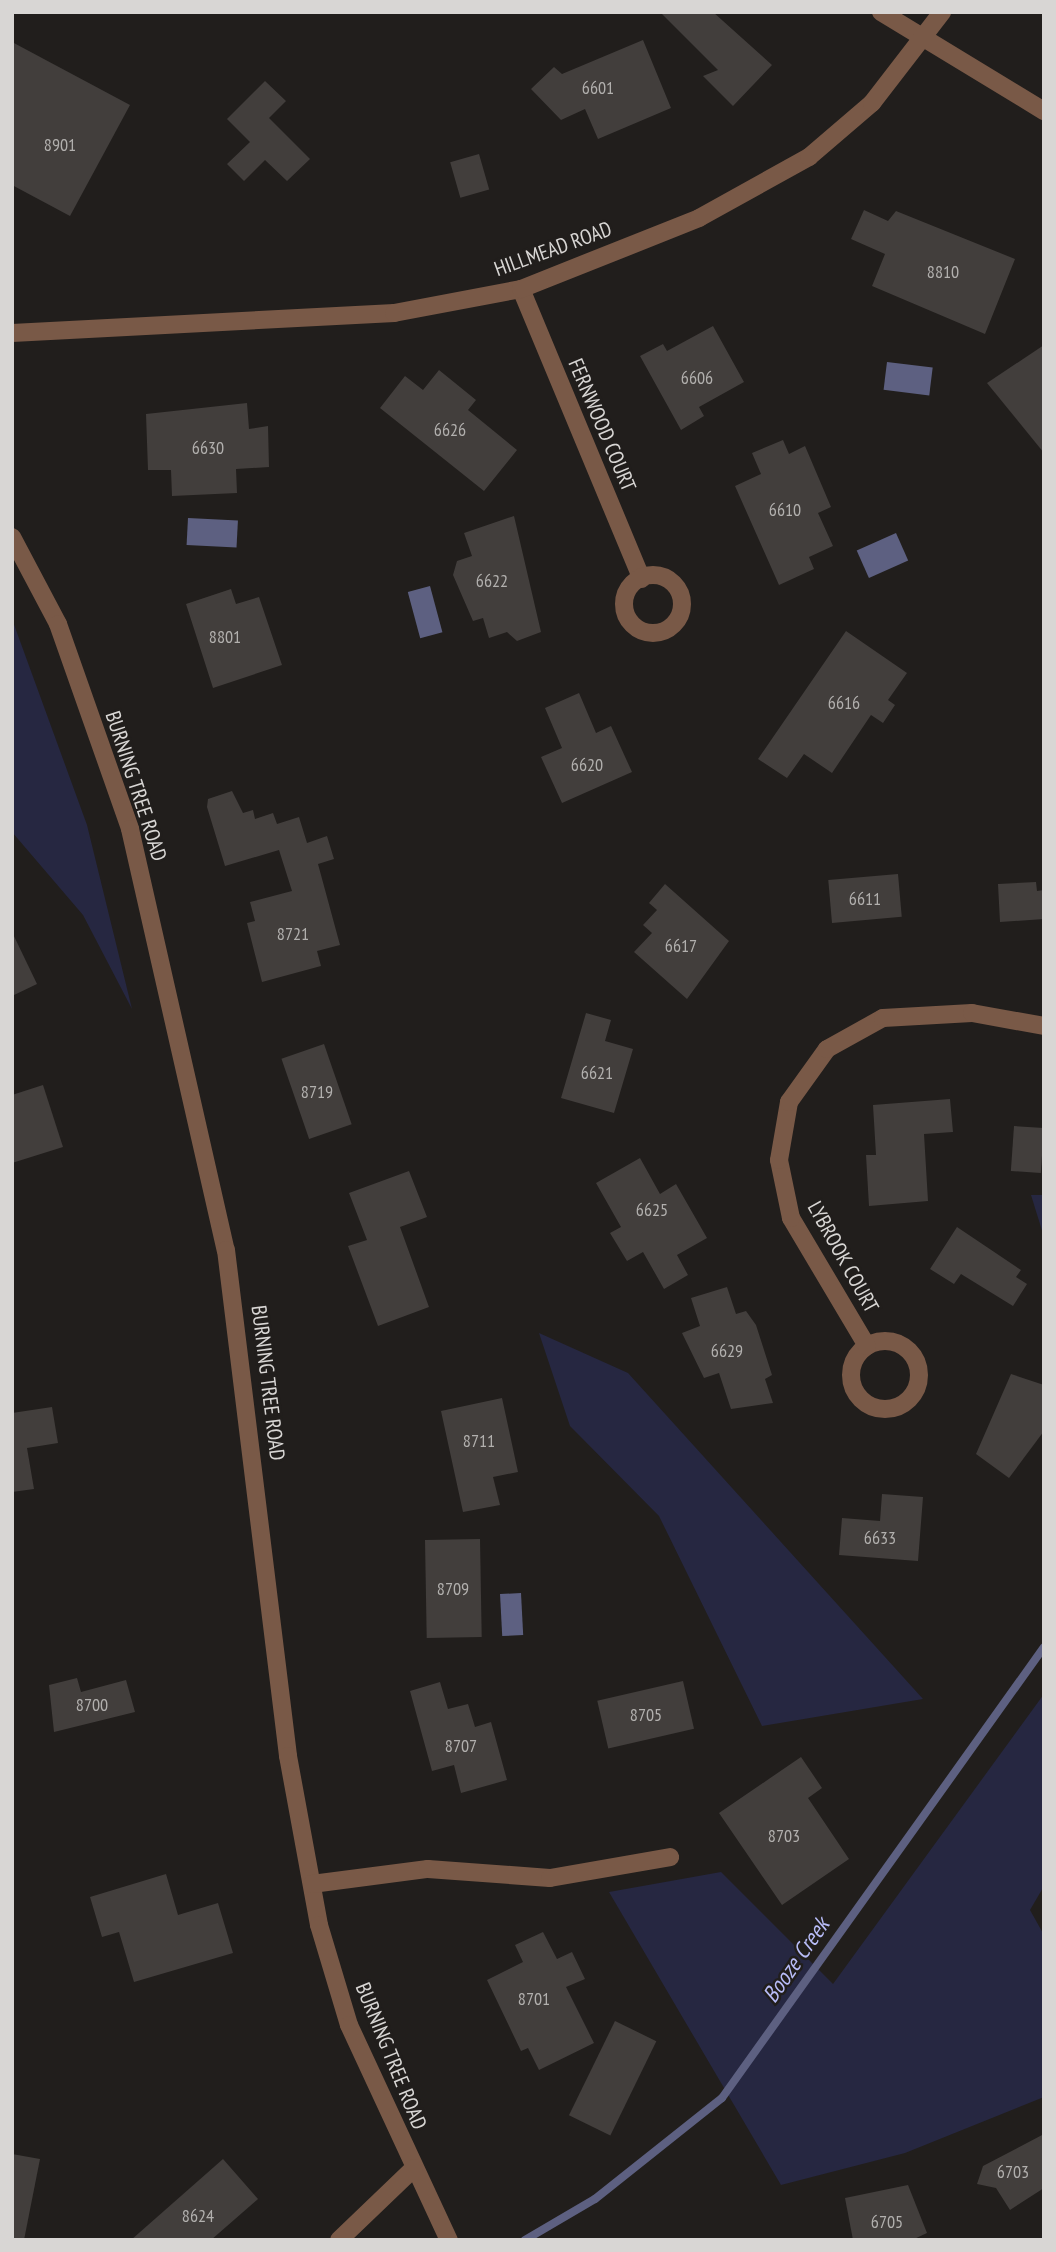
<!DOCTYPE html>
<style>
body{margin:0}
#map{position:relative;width:1056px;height:2252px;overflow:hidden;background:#211e1c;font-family:"PT Sans Narrow",sans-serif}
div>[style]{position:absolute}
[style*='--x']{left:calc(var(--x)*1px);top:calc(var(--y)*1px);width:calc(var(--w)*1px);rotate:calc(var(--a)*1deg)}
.green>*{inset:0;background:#262741}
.water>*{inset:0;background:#5d6081;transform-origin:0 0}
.stream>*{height:8px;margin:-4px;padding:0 4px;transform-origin:4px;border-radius:4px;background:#5d6081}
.building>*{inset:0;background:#423e3c;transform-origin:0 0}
.minor>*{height:18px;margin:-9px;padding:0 9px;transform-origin:9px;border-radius:9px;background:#795947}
.minor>.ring{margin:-9px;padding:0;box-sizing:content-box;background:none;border:18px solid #795947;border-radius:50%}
span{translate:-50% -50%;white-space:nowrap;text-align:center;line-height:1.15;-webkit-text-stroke:5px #211e1c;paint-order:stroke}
.number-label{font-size:18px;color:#b2b0ae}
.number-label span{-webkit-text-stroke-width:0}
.street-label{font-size:21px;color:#d8d6d4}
.water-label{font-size:23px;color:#b8bcf7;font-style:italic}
.frame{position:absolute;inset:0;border:14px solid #d8d6d4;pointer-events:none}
</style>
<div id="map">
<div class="green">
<i style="clip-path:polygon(12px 619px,87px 825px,132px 1009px,83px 915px,12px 832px)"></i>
<i style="clip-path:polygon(1031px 1195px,1044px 1195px,1044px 1237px)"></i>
<i style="clip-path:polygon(539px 1333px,628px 1373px,923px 1699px,762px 1726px,659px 1516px,570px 1426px)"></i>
<i style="clip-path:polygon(1044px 1694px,1044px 1886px,1030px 1910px,1044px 1935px,1044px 2097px,905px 2153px,781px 2185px,609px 1892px,721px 1872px,833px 1984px)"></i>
</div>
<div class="water">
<i style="left:887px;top:362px;width:46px;height:28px;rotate:7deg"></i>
<i style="left:188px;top:518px;width:50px;height:27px;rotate:3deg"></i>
<i style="left:896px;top:533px;width:30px;height:43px;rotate:66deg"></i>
<i style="left:430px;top:586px;width:48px;height:23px;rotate:75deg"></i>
<i style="left:521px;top:1593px;width:42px;height:21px;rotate:87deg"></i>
</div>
<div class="stream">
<i style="--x:525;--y:2240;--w:81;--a:-30.4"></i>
<i style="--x:595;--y:2199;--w:162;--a:-38.5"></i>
<i style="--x:722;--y:2098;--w:554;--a:-54.47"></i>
</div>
<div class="building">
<i style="clip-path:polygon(660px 12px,713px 12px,772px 65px,733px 106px,703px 76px,718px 70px)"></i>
<i style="clip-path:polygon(643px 40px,671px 108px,598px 139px,585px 109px,561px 120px,531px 89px,554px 67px,562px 74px)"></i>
<i style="clip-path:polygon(12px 42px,130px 105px,70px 216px,12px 185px)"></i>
<i style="clip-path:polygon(265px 81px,286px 101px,269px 118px,310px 159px,287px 181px,265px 160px,244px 181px,227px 164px,250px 142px,227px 119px)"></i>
<i style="left:479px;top:154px;width:37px;height:30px;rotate:74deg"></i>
<i style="clip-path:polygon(864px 210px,888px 221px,896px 211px,1015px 259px,985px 334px,872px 286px,885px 254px,851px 239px)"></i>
<i style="clip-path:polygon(713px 326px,744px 382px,699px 407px,704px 416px,681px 430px,640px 356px,663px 344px,667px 351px)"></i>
<i style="clip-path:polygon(1044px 345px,1044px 453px,987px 383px)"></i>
<i style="clip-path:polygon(439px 370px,476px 400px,468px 410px,517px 450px,484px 491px,380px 408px,405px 376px,423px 390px)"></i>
<i style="clip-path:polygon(247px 403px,249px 429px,268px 426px,269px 467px,236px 469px,237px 493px,172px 496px,171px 470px,148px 470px,146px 414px)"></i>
<i style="clip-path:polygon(783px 440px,789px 454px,805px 446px,831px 507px,818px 513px,833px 546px,809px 557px,814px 569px,779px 585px,735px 486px,761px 474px,752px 453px)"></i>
<i style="clip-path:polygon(514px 516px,541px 632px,517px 641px,507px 632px,489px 638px,483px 618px,473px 621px,453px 575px,457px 561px,472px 556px,464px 533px)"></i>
<i style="clip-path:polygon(231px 589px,236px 604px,259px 597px,282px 665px,213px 688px,186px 604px)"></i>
<i style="clip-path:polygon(846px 631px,907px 673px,888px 700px,895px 705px,883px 723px,871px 715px,832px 773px,804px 754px,787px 778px,758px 759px)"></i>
<i style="clip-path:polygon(579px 693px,596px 733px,611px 726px,632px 772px,562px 803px,541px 757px,562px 748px,545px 708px)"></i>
<i style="clip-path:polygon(232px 791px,243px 813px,253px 810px,255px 819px,273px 813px,277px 824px,299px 817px,307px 843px,327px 836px,334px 859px,318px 864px,340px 945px,317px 951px,321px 966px,262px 982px,247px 923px,255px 921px,250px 902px,292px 891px,279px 850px,225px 866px,207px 807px,208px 799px)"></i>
<i style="left:898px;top:874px;width:43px;height:70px;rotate:85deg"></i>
<i style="clip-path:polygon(1036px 882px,1037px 891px,1044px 890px,1044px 919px,1000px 922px,998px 884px)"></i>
<i style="clip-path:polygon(665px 884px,729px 941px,687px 999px,634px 952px,652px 933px,643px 925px,657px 910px,649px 903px)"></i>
<i style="clip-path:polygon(12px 932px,37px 984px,12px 996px)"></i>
<i style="clip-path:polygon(586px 1013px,611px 1020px,605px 1041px,633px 1049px,614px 1113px,561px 1098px)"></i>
<i style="left:324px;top:1044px;width:85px;height:45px;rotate:71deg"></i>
<i style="clip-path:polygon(43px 1085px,63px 1147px,12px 1163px,12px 1095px)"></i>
<i style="clip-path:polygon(950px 1099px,953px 1132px,924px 1134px,928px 1201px,869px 1206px,866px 1155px,876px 1155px,873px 1105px)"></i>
<i style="left:1014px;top:1126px;width:30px;height:45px;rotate:4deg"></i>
<i style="clip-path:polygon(640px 1158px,660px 1194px,676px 1184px,707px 1238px,677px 1255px,688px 1275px,664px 1289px,643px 1252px,627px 1261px,610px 1233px,621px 1227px,596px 1183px)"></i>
<i style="clip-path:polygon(409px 1171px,427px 1217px,400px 1227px,429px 1307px,378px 1326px,348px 1246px,367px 1240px,349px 1193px)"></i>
<i style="clip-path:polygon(957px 1227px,1021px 1270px,1016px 1277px,1027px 1284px,1013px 1306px,961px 1274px,954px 1284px,930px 1269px)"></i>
<i style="clip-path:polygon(727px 1287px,736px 1314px,746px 1311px,756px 1325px,772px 1375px,765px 1379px,773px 1403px,731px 1409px,719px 1373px,704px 1378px,682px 1333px,700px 1326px,691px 1298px)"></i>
<i style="clip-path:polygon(1011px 1374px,1044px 1385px,1044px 1431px,1009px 1478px,976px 1454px)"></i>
<i style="clip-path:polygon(502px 1398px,518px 1472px,493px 1477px,500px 1505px,463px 1512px,441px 1411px)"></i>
<i style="clip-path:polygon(52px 1407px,58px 1443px,27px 1448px,34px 1489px,12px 1492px,12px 1413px)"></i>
<i style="clip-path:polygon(882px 1494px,923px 1497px,918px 1561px,839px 1555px,842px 1518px,880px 1521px)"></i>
<i style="left:480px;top:1539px;width:98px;height:55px;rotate:89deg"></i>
<i style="clip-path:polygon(77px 1678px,81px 1692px,126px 1680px,135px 1712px,54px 1732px,49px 1685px)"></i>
<i style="left:683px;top:1681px;width:49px;height:88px;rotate:77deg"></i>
<i style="clip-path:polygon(440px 1682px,448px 1709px,468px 1704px,475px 1727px,491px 1722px,507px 1780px,461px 1793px,454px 1765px,432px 1771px,410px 1691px)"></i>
<i style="clip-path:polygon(801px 1757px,822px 1788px,808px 1798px,849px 1859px,782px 1905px,719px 1813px)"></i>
<i style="clip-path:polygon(166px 1874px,178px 1915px,218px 1903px,233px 1953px,134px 1982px,119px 1932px,102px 1937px,90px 1897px)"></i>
<i style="clip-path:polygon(543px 1932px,557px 1959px,572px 1952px,585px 1979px,566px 1987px,594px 2043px,539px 2070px,528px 2048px,521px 2051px,487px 1980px,523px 1962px,515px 1945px)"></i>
<i style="left:615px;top:2021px;width:46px;height:105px;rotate:26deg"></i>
<i style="clip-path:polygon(1044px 2134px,1044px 2188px,1010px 2210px,996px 2188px,977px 2184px,983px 2166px)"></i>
<i style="clip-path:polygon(12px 2154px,40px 2159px,24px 2240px,12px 2240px)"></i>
<i style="clip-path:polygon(223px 2159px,258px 2199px,211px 2240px,131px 2240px)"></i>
<i style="clip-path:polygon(908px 2185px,927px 2233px,912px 2240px,853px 2240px,845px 2198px)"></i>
</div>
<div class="minor">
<i style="--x:881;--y:12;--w:191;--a:31.3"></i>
<i style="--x:521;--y:289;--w:314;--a:67.4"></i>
<i style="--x:12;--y:333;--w:383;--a:-3"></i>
<i style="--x:394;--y:313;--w:129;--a:-10.7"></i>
<i style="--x:521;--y:289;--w:192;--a:-21.7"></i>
<i style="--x:699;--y:218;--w:126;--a:-29"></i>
<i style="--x:809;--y:157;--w:83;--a:-40.6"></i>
<i style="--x:872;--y:103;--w:115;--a:-52.4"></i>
<i style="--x:12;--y:537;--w:98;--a:62.1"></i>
<i style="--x:58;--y:624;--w:217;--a:70.6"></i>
<i style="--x:130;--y:829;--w:432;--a:77.2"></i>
<i style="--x:226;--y:1250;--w:510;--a:83.01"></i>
<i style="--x:288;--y:1756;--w:172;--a:79.6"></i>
<i style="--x:319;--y:1925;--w:104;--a:73.3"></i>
<i style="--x:349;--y:2025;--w:237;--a:65.1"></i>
<i class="ring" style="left:624px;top:575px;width:40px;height:40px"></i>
<i class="ring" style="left:851px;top:1341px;width:50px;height:50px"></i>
<i style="--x:867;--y:1346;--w:149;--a:-120.7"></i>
<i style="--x:791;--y:1218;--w:59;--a:-101.7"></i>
<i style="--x:779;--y:1160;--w:59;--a:-80.2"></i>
<i style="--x:789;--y:1102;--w:65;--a:-54.4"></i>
<i style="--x:827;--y:1049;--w:64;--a:-29"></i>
<i style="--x:883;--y:1018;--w:89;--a:-3.2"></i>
<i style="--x:972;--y:1013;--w:73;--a:10.2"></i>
<i style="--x:312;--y:1884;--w:117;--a:-7.4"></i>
<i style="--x:428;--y:1869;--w:122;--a:4.2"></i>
<i style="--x:550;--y:1878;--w:122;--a:-9.9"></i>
<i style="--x:339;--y:2240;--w:104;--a:-43.8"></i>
</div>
<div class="number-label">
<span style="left:598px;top:88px">6601</span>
<span style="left:60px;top:145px">8901</span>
<span style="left:943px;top:272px">8810</span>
<span style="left:697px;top:378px">6606</span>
<span style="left:450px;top:430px">6626</span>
<span style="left:208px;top:448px">6630</span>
<span style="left:785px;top:510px">6610</span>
<span style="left:492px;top:581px">6622</span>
<span style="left:225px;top:637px">8801</span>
<span style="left:844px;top:703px">6616</span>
<span style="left:587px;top:765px">6620</span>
<span style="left:865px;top:899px">6611</span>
<span style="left:293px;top:934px">8721</span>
<span style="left:681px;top:946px">6617</span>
<span style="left:597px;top:1073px">6621</span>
<span style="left:317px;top:1092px">8719</span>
<span style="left:652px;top:1210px">6625</span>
<span style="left:727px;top:1351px">6629</span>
<span style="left:479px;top:1441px">8711</span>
<span style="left:880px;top:1538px">6633</span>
<span style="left:453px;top:1589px">8709</span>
<span style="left:92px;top:1705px">8700</span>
<span style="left:646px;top:1715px">8705</span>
<span style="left:461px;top:1746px">8707</span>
<span style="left:784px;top:1836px">8703</span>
<span style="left:534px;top:1999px">8701</span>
<span style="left:1013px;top:2172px">6703</span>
<span style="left:198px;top:2216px">8624</span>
<span style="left:887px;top:2222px">6705</span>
</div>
<div class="street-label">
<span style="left:553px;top:249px;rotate:-20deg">HILLMEAD ROAD</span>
<span style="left:602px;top:425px;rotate:67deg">FERNWOOD COURT</span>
<span style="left:136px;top:786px;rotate:72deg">BURNING TREE ROAD</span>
<span style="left:843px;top:1257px;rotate:61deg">LYBROOK COURT</span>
<span style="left:268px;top:1383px;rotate:83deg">BURNING TREE ROAD</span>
<span style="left:391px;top:2056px;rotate:68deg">BURNING TREE ROAD</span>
</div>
<div class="water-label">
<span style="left:796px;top:1960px;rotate:-55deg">Booze Creek</span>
</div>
<div class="frame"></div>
</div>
